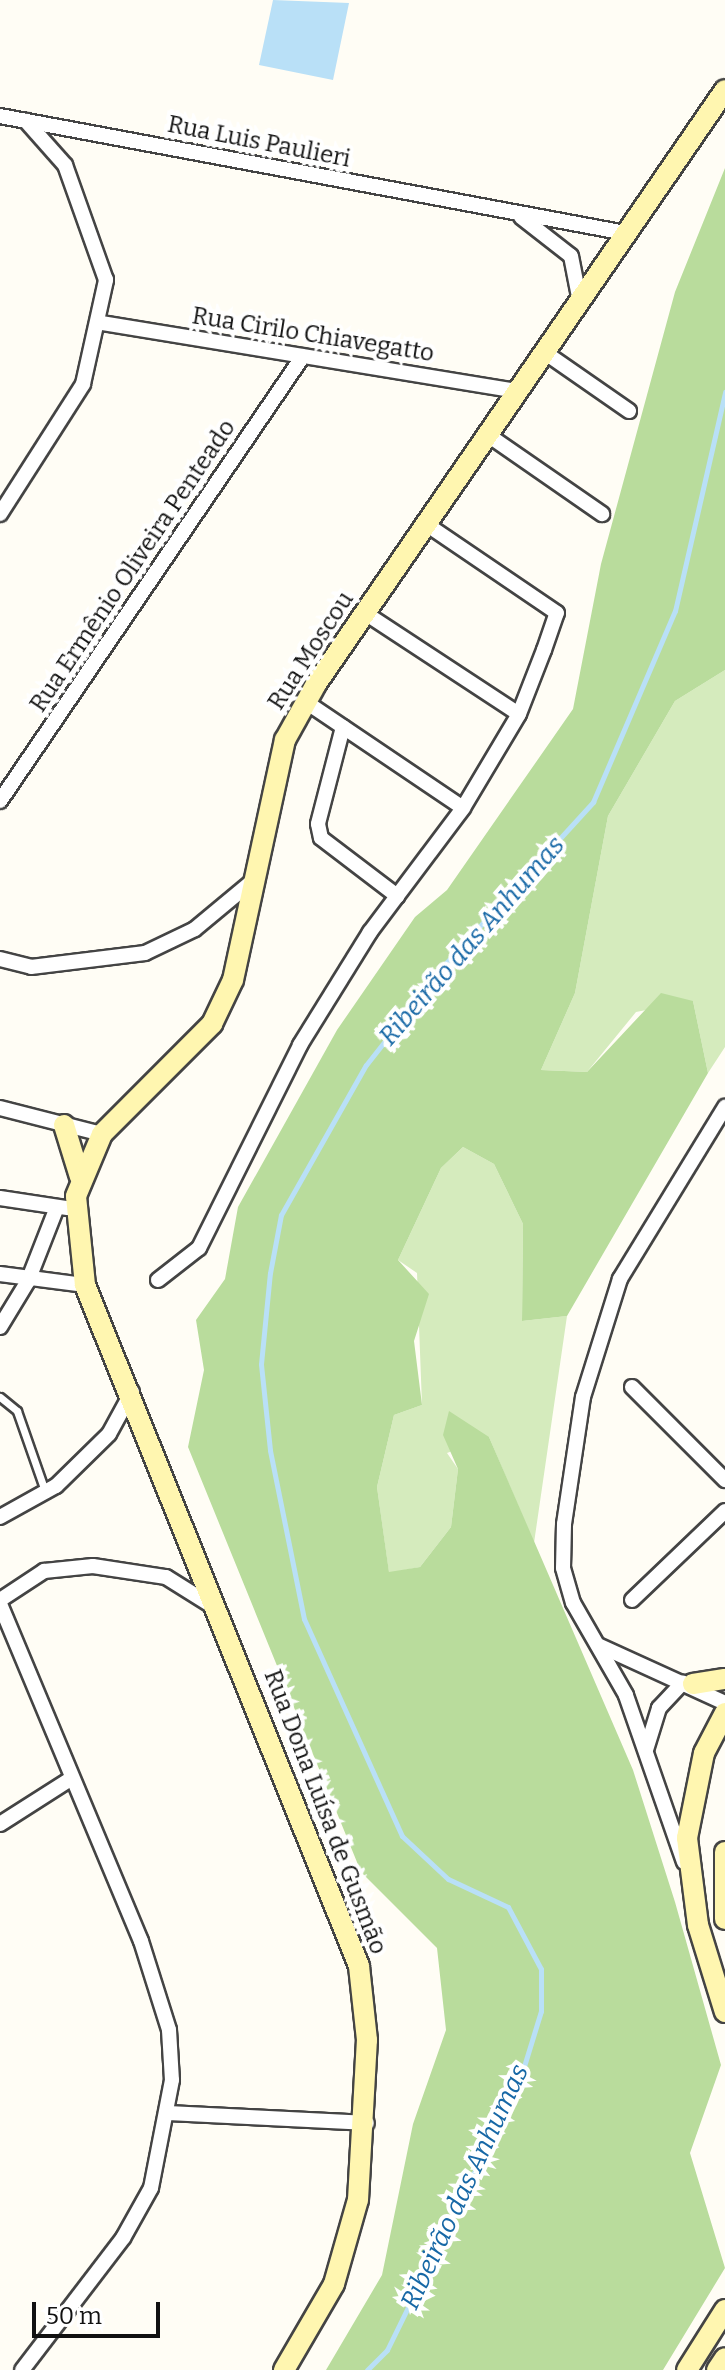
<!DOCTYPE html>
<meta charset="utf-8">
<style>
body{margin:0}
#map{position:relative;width:725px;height:2370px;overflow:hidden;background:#fffdf5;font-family:Bitter,serif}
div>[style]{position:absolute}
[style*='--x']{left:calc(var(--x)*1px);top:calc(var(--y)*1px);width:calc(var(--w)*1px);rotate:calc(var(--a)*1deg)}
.green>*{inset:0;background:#d5ebbd}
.forest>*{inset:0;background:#b9dc9c}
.water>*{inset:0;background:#b9e0f7}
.stream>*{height:5px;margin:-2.5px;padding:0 2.5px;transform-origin:2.5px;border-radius:2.5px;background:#b9e0f7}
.roads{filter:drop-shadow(2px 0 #444) drop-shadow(-2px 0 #444) drop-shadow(0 2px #444) drop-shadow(0 -2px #444)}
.lane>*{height:7px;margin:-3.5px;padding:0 3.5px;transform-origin:3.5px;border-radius:3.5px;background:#fff}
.street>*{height:14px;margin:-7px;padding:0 7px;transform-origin:7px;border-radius:7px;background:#fff}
.secondary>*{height:20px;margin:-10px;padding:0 10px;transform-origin:10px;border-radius:10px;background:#fff6b0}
span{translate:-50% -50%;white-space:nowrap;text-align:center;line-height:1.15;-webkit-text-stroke:8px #fff;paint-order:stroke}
.street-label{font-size:24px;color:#111}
.water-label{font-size:26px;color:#1768a6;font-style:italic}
.scale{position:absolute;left:32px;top:2302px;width:128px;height:36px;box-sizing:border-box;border:4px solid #111;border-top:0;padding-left:10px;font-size:24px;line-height:28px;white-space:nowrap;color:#111;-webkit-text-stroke:6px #fff;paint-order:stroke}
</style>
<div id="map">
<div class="green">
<i style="clip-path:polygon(725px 670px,725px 1047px,708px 1073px,693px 1001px,636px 1012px,587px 1072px,541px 1070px,575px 993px,608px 816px,675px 701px)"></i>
<i style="clip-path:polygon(463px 1147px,494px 1164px,523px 1224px,522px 1321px,567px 1316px,534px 1543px,489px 1437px,447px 1453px,458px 1469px,451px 1527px,420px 1567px,389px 1573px,377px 1487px,394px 1415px,422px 1405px,417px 1273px,398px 1260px,441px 1168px)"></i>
</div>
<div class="forest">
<i style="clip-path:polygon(725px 168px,725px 670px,675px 701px,608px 816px,575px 993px,541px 1070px,587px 1072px,661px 993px,693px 1001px,708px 1073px,567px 1316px,522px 1321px,523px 1224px,494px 1164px,463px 1147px,441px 1168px,398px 1260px,429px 1294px,414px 1341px,422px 1405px,394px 1415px,377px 1487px,389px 1572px,420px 1567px,451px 1527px,458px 1469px,443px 1435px,449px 1411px,489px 1437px,633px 1770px,675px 1902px,721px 2065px,690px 2153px,725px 2268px,663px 2370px,326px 2370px,382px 2275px,413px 2124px,446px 2030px,437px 1948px,361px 1872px,188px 1447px,204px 1370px,196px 1320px,225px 1279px,238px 1207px,337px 1030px,415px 917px,447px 890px,573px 709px,601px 564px,675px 292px)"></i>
</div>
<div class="water">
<i style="clip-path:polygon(273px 0,349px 3px,333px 80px,259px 65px)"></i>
</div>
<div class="stream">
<i style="--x:367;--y:2370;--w:28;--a:-45"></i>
<i style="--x:387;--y:2350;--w:305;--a:-63.9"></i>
<i style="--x:521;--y:2076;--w:68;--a:-72.9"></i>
<i style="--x:541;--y:2011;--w:42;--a:-90"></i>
<i style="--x:541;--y:1969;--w:70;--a:-118"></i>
<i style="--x:508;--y:1907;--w:66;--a:-155"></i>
<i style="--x:448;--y:1879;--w:63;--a:-136.9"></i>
<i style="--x:402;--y:1836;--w:238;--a:-114.3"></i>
<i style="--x:304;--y:1619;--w:172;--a:-101.4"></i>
<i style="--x:270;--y:1450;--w:86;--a:-96"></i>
<i style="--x:261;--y:1364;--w:91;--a:-84.4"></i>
<i style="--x:270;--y:1273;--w:59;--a:-79.3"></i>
<i style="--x:281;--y:1215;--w:172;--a:-60.5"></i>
<i style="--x:366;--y:1065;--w:131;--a:-51.8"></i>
<i style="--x:447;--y:962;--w:217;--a:-47.6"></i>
<i style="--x:593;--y:802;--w:208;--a:-66.8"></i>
<i style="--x:675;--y:611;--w:225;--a:-77.1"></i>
</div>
<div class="roads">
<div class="lane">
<i style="--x:0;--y:1397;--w:22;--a:39"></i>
<i style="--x:17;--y:1411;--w:88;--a:70.7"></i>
</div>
<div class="street">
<i style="--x:0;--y:116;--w:637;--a:10.59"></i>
<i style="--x:521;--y:217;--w:63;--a:38"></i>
<i style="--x:571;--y:256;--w:47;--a:78.9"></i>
<i style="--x:102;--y:323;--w:422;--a:9.3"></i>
<i style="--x:547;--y:354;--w:100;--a:34.8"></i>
<i style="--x:488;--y:435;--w:139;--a:34.7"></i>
<i style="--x:0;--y:514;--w:154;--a:-57.4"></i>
<i style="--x:83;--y:384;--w:107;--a:-77.5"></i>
<i style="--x:106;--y:280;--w:122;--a:-109.6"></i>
<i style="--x:65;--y:165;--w:59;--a:-131.6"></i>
<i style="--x:365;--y:613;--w:184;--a:33.3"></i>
<i style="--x:306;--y:702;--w:189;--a:34"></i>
<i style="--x:343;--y:727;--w:100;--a:104.5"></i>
<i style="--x:318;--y:824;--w:14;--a:78"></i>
<i style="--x:321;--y:838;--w:96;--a:37.3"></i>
<i style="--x:0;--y:801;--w:538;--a:-55.75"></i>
<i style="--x:0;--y:959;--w:32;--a:14"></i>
<i style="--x:31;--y:967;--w:115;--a:-7"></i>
<i style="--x:145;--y:953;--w:55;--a:-25.6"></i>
<i style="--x:195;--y:929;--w:78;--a:-39.8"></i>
<i style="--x:0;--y:1108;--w:105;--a:14.3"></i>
<i style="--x:0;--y:1198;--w:68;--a:8.5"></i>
<i style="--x:0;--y:1274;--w:86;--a:7.4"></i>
<i style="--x:158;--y:1280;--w:52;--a:-38"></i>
<i style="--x:199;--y:1248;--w:227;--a:-63.5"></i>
<i style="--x:300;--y:1045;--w:133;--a:-58.2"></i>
<i style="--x:370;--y:932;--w:155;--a:-53.1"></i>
<i style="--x:463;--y:808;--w:109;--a:-59.2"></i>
<i style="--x:519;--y:714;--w:69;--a:-68.7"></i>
<i style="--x:544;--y:650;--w:39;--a:-71"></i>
<i style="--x:557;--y:613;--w:158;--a:-145.8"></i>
<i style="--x:0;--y:1327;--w:54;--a:-58.7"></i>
<i style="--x:28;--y:1281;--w:79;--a:-68.6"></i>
<i style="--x:632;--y:1387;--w:132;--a:45"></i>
<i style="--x:0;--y:1517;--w:64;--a:-29"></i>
<i style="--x:56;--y:1486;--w:74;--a:-44.5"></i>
<i style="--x:109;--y:1434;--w:48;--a:-61.3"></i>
<i style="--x:0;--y:1600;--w:53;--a:-33.4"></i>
<i style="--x:44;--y:1571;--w:49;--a:-5.8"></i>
<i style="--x:93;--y:1566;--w:74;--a:8.6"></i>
<i style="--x:166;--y:1577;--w:57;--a:32"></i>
<i style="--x:632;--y:1600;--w:129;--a:-43.7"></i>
<i style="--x:0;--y:1604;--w:365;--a:67.3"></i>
<i style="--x:141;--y:1941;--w:93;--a:72.5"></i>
<i style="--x:169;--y:2030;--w:50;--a:86.6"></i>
<i style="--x:172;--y:2080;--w:110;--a:101"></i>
<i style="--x:151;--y:2188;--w:57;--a:119.2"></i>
<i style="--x:123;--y:2238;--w:166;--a:127.4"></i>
<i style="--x:598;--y:1645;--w:140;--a:24.5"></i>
<i style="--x:646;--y:1750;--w:44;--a:-72.8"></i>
<i style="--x:659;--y:1708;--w:35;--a:-47"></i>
<i style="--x:0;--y:1824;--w:82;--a:-32.5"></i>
<i style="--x:684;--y:1862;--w:177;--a:-109.2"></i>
<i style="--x:626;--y:1695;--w:106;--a:-119.9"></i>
<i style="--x:573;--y:1603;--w:36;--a:-106"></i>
<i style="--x:563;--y:1568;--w:44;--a:-88.7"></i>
<i style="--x:564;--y:1524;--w:128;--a:-81.5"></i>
<i style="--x:583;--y:1397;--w:124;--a:-72.6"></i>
<i style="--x:620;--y:1279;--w:202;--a:-58.6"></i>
<i style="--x:170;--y:2113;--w:197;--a:2.9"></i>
</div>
<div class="secondary">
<i style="--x:64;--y:1125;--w:54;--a:72.9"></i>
<i style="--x:693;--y:1684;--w:32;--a:-9"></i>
<i style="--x:725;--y:1713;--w:45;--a:117.7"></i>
<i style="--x:704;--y:1753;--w:87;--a:101.3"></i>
<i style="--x:687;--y:1838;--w:88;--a:82.8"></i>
<i style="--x:698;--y:1925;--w:91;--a:72.8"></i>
<i style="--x:725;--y:1852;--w:67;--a:90"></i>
<i style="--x:284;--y:2370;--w:99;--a:-59.8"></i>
<i style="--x:334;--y:2284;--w:87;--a:-74.1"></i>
<i style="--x:358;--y:2200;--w:160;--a:-86.8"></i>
<i style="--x:367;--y:2040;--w:74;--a:-96.2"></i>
<i style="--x:359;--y:1966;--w:734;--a:-111.92"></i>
<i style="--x:85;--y:1285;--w:89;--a:-95.8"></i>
<i style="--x:76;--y:1196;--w:67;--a:-67.2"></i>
<i style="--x:102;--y:1134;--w:156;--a:-45"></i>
<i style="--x:212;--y:1024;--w:49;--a:-64.5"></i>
<i style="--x:233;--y:980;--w:246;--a:-77.8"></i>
<i style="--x:285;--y:740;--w:64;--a:-61"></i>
<i style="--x:316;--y:684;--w:721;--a:-55.45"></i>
<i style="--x:687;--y:2370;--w:71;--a:-57.7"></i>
<i style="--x:717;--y:2370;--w:14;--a:-56"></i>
</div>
</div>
<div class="street-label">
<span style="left:259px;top:142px;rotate:11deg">Rua Luis Paulieri</span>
<span style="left:313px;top:335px;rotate:9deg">Rua Cirilo Chiavegatto</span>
<span style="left:133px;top:566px;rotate:-56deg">Rua Ermênio Oliveira Penteado</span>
<span style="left:311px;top:651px;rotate:-57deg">Rua Moscou</span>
<span style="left:325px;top:1812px;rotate:69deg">Rua Dona Luísa de Gusmão</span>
</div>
<div class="water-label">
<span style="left:472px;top:941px;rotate:-49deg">Ribeirão das Anhumas</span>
<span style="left:465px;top:2187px;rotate:-65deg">Ribeirão das Anhumas</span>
</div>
<div class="scale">50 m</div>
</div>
